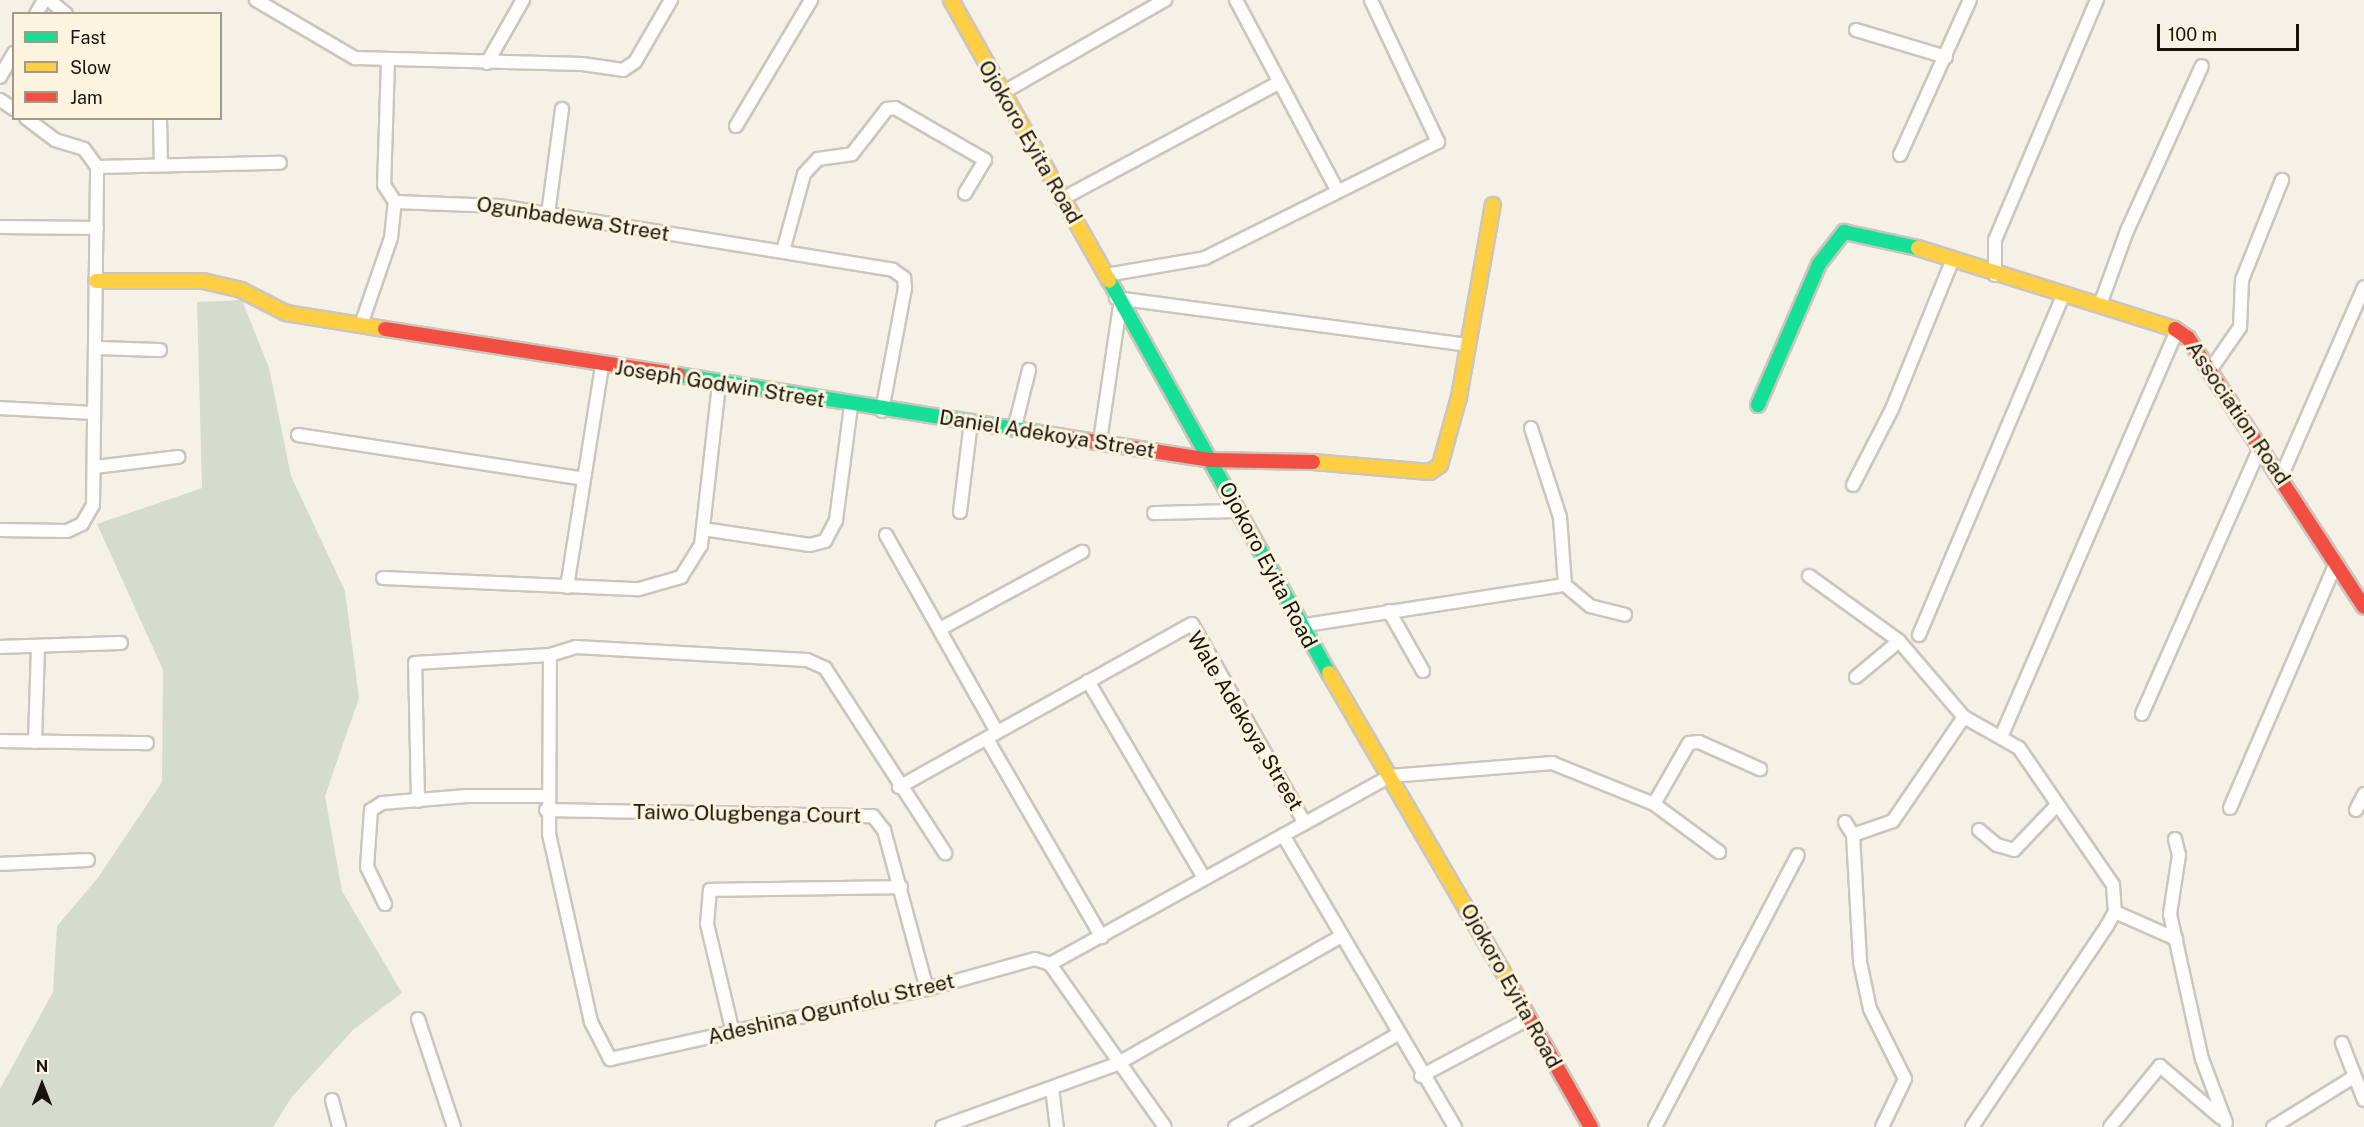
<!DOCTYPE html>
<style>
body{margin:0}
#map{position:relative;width:2364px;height:1127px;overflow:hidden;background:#f6f1e6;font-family:"Public Sans",sans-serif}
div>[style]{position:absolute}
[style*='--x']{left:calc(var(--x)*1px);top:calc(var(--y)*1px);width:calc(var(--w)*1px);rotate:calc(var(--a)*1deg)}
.green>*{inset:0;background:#d4dcce}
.roads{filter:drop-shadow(2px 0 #cbc6bd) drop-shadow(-2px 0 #cbc6bd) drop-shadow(0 2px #cbc6bd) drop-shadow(0 -2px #cbc6bd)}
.street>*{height:12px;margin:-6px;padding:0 6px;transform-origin:6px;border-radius:6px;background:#fefdfb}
.fast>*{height:14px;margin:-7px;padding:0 7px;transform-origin:7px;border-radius:7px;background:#16e098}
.slow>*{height:14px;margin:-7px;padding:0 7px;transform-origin:7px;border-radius:7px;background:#ffcf43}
.jam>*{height:14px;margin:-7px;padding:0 7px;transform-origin:7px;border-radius:7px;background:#f24e42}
span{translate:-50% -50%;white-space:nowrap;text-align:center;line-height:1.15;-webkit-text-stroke:6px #fdf4df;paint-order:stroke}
.street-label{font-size:21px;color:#18140b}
.legend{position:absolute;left:12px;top:12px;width:210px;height:108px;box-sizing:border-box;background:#fdf4df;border:2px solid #a19a8a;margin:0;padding:8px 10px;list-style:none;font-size:18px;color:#18140b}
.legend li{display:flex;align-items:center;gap:12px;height:30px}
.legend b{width:30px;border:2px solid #a19a8a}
.north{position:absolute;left:12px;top:1055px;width:60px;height:60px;-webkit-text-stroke:4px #fdf4df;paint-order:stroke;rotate:0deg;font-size:16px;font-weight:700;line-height:24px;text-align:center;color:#18140b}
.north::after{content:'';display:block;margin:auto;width:21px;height:27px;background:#18140b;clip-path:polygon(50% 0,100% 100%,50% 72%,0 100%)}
.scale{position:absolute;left:2157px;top:24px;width:142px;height:27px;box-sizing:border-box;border:3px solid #18140b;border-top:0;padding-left:8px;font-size:18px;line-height:21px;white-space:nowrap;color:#18140b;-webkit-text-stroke:4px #fdf4df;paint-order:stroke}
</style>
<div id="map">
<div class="green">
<i style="clip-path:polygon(242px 300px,269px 368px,291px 476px,345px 591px,359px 698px,325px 796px,342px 891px,402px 993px,353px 1030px,291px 1098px,273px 1127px,0 1127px,0 1089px,53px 992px,57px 926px,97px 879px,162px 782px,163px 670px,97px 524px,202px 488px,197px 302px)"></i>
</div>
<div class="roads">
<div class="street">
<i style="--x:49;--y:0;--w:22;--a:39"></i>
<i style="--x:256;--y:0;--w:115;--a:30.4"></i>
<i style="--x:355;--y:58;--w:227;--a:1.5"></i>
<i style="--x:582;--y:64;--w:41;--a:8.3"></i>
<i style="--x:623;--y:70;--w:14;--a:-34"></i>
<i style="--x:635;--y:62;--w:72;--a:-59.9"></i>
<i style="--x:1236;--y:0;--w:215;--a:62"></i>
<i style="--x:36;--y:14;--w:16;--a:-60"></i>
<i style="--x:1856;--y:30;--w:94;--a:16.7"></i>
<i style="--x:388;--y:61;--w:124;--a:91.8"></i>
<i style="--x:384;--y:185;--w:20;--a:57"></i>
<i style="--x:395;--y:202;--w:104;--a:2.2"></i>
<i style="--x:499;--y:206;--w:399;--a:9.2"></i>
<i style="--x:893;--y:270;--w:14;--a:36"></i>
<i style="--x:904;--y:278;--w:10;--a:84"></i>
<i style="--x:905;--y:288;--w:125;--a:100.6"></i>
<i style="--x:487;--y:63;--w:73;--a:-60.3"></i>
<i style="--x:0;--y:77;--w:28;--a:-60"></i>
<i style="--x:1002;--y:93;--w:188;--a:-29.7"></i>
<i style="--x:0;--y:100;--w:17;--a:33"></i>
<i style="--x:26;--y:118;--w:36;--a:37"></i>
<i style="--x:55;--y:140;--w:30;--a:17"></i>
<i style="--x:84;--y:149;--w:22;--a:54"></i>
<i style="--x:97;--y:167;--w:183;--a:-1.3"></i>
<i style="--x:160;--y:118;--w:47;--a:88.8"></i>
<i style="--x:736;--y:126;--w:147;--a:-59.2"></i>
<i style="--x:1900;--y:155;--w:170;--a:-65.7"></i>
<i style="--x:1062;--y:199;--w:245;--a:-28.2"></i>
<i style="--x:548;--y:214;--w:106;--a:-82.4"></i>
<i style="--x:0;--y:227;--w:97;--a:0.6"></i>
<i style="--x:783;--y:251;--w:80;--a:-74.7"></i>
<i style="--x:804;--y:174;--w:21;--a:-47"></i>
<i style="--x:818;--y:159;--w:34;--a:-8"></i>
<i style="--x:852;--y:154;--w:57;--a:-52.1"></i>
<i style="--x:887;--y:109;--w:8;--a:-7"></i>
<i style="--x:895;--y:108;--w:104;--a:30"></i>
<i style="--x:985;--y:160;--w:39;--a:121"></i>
<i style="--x:1106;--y:275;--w:100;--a:-9.7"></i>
<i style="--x:1205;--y:258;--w:260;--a:-26.5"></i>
<i style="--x:1438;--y:142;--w:157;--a:-115.3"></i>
<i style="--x:1995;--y:275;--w:35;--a:-90"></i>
<i style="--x:1995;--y:240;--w:261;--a:-67"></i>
<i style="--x:1116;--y:298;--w:356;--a:7.6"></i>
<i style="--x:2100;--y:305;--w:79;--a:-70"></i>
<i style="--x:2127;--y:231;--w:181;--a:-65.6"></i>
<i style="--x:362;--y:322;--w:89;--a:-71"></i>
<i style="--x:391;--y:238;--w:36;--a:-84"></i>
<i style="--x:97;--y:348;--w:63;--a:1.8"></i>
<i style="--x:2209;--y:372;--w:55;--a:-55.4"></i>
<i style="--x:2240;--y:327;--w:47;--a:-87.6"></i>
<i style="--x:2242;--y:280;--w:108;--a:-68.2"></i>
<i style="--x:0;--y:408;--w:93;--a:3.1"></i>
<i style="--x:1015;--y:426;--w:58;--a:-76"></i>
<i style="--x:1531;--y:428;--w:94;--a:72"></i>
<i style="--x:1560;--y:517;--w:68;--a:85.8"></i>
<i style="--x:1565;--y:585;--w:33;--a:40"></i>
<i style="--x:1590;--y:606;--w:36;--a:14"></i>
<i style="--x:298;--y:435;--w:289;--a:8.7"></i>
<i style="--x:1100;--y:441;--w:136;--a:-81.6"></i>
<i style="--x:95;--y:467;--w:84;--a:-6.9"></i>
<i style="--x:2281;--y:477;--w:207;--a:-66.4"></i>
<i style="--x:1853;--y:485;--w:85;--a:-62.8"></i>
<i style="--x:1892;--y:409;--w:160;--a:-67.9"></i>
<i style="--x:960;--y:512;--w:92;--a:-83.1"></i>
<i style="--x:1154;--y:513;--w:84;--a:-1.4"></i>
<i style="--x:703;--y:529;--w:108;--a:8.5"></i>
<i style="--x:810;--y:545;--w:16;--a:-15"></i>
<i style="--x:825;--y:541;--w:24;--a:-62"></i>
<i style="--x:836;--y:520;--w:115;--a:-82.5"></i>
<i style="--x:0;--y:530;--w:67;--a:0.9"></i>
<i style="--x:67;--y:531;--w:17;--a:-25"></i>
<i style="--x:82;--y:524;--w:22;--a:-60"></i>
<i style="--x:93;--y:505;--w:338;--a:-89.3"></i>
<i style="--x:886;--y:535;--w:226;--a:60.6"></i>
<i style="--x:1809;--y:576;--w:111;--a:35.8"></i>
<i style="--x:1899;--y:641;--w:100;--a:49.5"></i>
<i style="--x:1964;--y:717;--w:63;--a:29.4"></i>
<i style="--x:2019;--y:748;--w:166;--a:55.5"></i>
<i style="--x:2113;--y:885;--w:27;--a:86"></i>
<i style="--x:2115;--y:912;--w:16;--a:120"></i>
<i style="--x:2107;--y:926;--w:242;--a:123.9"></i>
<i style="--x:383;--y:578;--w:256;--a:2.5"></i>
<i style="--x:639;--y:589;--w:44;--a:-15.9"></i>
<i style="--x:681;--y:577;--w:38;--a:-58"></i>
<i style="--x:701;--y:545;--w:161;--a:-83.6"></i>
<i style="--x:567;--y:587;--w:225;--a:-81"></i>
<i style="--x:1389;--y:611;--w:69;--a:60.5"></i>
<i style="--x:1299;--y:626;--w:269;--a:-8.8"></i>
<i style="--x:940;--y:629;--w:162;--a:-28.5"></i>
<i style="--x:1919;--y:635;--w:371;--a:-67"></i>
<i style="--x:0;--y:647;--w:121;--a:-1.9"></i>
<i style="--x:550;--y:655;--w:179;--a:90.3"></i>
<i style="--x:549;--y:834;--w:193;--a:77.4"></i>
<i style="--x:591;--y:1022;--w:42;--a:62.8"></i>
<i style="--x:610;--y:1059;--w:325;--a:-12.5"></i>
<i style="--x:927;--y:989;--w:112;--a:-15.5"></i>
<i style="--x:1035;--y:959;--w:16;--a:18"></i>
<i style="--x:1856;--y:677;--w:56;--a:-39.9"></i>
<i style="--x:1088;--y:681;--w:226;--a:59.5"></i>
<i style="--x:2142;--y:714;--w:291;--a:-66.1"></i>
<i style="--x:2001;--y:737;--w:443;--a:-66.6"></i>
<i style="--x:987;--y:739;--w:229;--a:59.9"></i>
<i style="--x:0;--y:741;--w:147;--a:0.8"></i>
<i style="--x:35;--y:742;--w:93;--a:-88.2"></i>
<i style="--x:899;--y:787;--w:335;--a:-29.1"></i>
<i style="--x:1192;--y:624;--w:227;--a:60.5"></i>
<i style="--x:418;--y:801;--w:138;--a:-91.2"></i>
<i style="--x:415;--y:663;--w:135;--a:-3.4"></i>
<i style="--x:550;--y:655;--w:27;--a:-17"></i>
<i style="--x:576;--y:647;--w:231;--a:3.2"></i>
<i style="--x:807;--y:660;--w:20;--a:24"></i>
<i style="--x:825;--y:668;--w:221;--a:57"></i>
<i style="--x:1654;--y:804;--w:70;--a:-60.2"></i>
<i style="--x:1689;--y:743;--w:10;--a:-6"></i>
<i style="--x:1699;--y:742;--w:67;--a:23.9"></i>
<i style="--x:2230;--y:808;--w:267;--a:-66.6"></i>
<i style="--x:546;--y:810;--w:327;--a:1.1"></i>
<i style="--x:873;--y:816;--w:18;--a:52"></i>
<i style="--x:884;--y:830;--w:165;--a:74.9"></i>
<i style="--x:2356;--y:810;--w:18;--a:-63"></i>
<i style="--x:1845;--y:822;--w:15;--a:58"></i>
<i style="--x:1853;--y:835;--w:127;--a:86.8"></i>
<i style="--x:1860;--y:962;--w:48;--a:78"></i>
<i style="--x:1870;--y:1009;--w:78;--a:63.4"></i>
<i style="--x:1905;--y:1079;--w:53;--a:115.6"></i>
<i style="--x:1979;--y:830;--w:23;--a:40"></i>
<i style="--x:1997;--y:845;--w:18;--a:16"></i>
<i style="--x:2014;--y:850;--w:62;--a:-46.3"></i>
<i style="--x:1283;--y:835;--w:339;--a:59.5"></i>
<i style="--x:1853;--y:835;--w:42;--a:-19.3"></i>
<i style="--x:1893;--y:821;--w:126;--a:-55.7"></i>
<i style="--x:2175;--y:839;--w:16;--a:76"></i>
<i style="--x:2179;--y:855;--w:60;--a:98.7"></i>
<i style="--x:2170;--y:914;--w:148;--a:77.6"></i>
<i style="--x:2202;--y:1059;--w:68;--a:69.4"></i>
<i style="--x:0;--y:864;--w:88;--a:-2.6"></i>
<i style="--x:385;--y:904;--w:41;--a:-115.9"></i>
<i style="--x:367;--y:867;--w:57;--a:-86"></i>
<i style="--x:371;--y:810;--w:13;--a:-32"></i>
<i style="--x:382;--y:803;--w:85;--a:-4.7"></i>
<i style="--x:467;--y:796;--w:79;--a:0"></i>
<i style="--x:2115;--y:912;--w:67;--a:23.9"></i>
<i style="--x:1050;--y:964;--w:389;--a:-28.9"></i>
<i style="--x:1390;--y:776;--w:163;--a:-4.6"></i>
<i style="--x:1552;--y:763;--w:110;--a:21.9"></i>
<i style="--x:1654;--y:804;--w:81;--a:36.4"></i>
<i style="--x:1050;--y:964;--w:199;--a:54.8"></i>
<i style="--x:418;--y:1019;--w:114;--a:71.6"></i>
<i style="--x:733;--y:1033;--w:112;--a:-103.4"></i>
<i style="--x:707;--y:924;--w:34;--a:-85"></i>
<i style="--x:710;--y:890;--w:191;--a:-0.9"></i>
<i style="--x:2342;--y:1043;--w:61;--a:68.9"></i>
<i style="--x:1421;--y:1076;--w:121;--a:-28"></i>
<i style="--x:1052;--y:1088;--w:39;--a:83"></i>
<i style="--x:332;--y:1100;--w:28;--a:75"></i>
<i style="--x:942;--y:1127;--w:186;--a:-19.8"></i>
<i style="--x:1117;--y:1064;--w:258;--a:-29.7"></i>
<i style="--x:1235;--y:1127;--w:188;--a:-29.7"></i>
<i style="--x:1655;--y:1127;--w:307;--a:-62.3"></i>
<i style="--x:2110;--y:1127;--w:79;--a:-50.7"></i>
<i style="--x:2160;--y:1066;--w:80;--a:40.4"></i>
<i style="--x:2273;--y:1127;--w:93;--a:-31.8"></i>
</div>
<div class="fast">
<i style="--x:1109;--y:280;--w:450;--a:60.8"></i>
<i style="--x:678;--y:375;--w:391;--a:9.1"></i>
<i style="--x:1758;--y:405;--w:154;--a:-66.6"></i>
<i style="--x:1819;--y:264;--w:41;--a:-52"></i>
<i style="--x:1844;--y:232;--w:76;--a:12.2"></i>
</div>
<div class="slow">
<i style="--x:951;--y:0;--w:322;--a:60.6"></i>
<i style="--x:1918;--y:248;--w:269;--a:17.5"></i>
<i style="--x:96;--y:281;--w:107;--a:0"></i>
<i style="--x:203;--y:281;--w:39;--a:13"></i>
<i style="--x:241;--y:290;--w:51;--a:27.1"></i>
<i style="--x:286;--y:313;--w:100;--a:9.2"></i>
<i style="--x:1313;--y:462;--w:117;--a:4.9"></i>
<i style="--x:1430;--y:472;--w:12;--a:-35"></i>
<i style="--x:1440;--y:465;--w:71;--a:-74.4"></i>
<i style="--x:1459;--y:397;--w:195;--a:-80"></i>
<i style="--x:1329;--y:673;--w:364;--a:59.8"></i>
</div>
<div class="jam">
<i style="--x:385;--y:329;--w:297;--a:8.9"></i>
<i style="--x:2175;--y:329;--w:16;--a:35"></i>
<i style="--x:2188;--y:338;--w:321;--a:56.8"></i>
<i style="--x:1064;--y:437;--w:149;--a:8.9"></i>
<i style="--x:1211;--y:460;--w:102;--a:1.1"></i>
<i style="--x:1512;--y:988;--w:160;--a:60.4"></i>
</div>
</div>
<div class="street-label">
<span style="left:1030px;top:142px;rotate:60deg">Ojokoro Eyita Road</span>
<span style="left:573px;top:219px;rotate:9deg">Ogunbadewa Street</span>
<span style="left:720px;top:384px;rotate:9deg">Joseph Godwin Street</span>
<span style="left:2238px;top:413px;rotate:56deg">Association Road</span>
<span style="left:1047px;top:434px;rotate:9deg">Daniel Adekoya Street</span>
<span style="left:1268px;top:565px;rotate:62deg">Ojokoro Eyita Road</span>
<span style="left:1245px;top:721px;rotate:59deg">Wale Adekoya Street</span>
<span style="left:747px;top:814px;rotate:1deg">Taiwo Olugbenga Court</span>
<span style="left:1511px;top:986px;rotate:61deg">Ojokoro Eyita Road</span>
<span style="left:831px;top:1009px;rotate:-13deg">Adeshina Ogunfolu Street</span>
</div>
<ul class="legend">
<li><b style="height:8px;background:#16e098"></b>Fast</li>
<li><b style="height:8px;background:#ffcf43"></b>Slow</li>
<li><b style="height:8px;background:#f24e42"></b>Jam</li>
</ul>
<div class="north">N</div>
<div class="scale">100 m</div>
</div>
